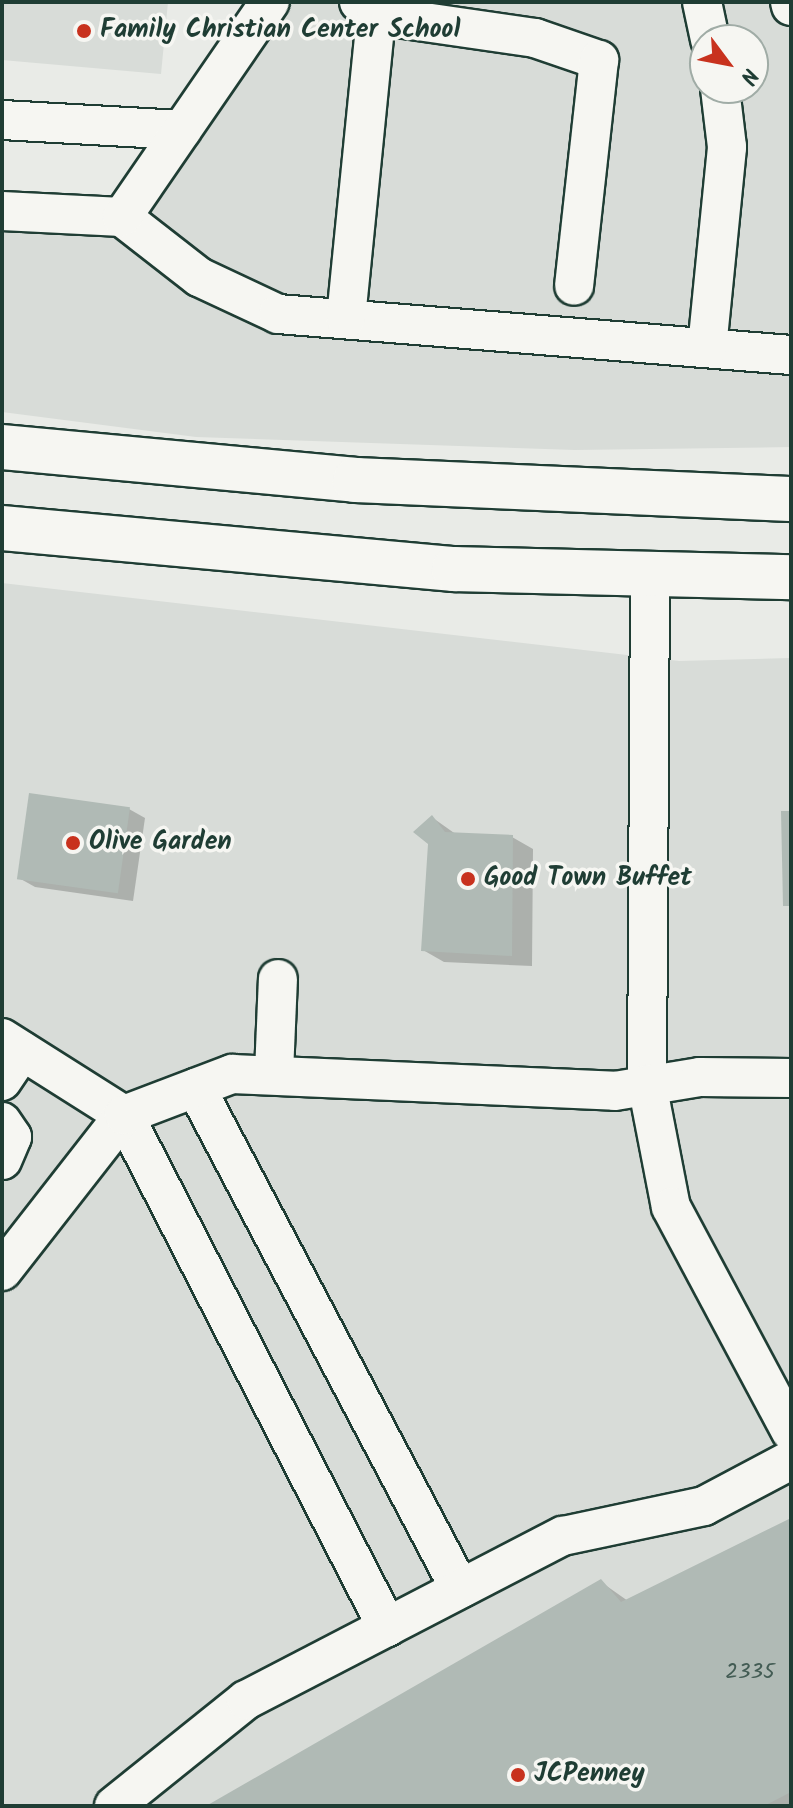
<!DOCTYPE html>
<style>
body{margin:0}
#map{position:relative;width:793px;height:1808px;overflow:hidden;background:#e9ebe7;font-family:Kalam,sans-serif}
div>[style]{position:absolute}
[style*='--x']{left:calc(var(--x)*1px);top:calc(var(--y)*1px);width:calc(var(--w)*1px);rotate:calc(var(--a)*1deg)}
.built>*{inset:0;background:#d8dcd8}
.shadow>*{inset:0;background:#0003}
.building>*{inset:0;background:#b0bab5;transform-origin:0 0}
.roads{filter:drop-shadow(2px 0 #1f3d34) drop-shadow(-2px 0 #1f3d34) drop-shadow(0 2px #1f3d34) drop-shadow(0 -2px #1f3d34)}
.minor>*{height:38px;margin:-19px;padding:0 19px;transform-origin:19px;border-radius:19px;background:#f6f6f2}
.highway>*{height:44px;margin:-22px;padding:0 22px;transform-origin:22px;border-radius:22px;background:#f6f6f2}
.dots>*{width:22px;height:22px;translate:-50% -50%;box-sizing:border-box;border:4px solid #f6f6f2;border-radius:50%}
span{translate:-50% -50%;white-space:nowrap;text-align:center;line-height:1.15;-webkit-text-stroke:7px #f6f6f2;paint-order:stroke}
.number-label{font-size:22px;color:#435c54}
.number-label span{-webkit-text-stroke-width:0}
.poi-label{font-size:26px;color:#1f3d34;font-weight:700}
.left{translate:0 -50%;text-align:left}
.frame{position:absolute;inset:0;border:4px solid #1f3d34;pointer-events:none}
.north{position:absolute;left:689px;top:24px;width:80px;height:80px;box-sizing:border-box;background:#f6f6f2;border:2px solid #a0aca6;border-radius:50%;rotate:122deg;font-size:22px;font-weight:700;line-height:32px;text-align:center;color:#1f3d34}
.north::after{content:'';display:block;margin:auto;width:28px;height:36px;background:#c8321e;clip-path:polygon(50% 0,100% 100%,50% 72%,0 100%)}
</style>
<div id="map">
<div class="built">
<i style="clip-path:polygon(2px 2px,168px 2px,161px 74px,2px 60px)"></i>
<i style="clip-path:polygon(evenodd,273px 2px,791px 2px,791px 447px,575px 450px,196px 437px,2px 412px,2px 207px,118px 219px,273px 2px,705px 40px,753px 40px,753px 88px,705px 88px,705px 40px)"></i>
<i style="clip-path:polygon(2px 583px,679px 661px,791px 658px,791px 1806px,2px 1806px)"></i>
</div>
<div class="shadow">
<i style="clip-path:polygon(129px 809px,145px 818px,133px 901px,35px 887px,19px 878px)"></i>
<i style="clip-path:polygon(433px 818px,457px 835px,512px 837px,533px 849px,532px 966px,444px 962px,423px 950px)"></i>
<i style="clip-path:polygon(791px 1520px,791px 1806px,210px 1806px,601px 1582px,628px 1601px)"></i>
</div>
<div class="building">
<i style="left:29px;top:793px;width:102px;height:87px;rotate:8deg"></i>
<i style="clip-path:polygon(781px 811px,791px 811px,791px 906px,783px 906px)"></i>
<i style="clip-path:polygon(432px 815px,445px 832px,513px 835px,512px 956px,421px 951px,428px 844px,413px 832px)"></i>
<i style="clip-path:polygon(791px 1518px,791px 1792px,764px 1806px,206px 1806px,601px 1579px,621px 1602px)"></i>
</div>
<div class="roads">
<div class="minor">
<i style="--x:359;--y:2;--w:21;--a:37"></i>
<i style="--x:376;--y:15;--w:161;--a:8.2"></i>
<i style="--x:535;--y:38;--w:68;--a:19"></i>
<i style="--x:599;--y:60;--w:227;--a:96.3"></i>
<i style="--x:702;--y:2;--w:39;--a:78"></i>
<i style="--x:790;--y:2;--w:4;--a:76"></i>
<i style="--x:2;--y:120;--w:180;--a:3.2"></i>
<i style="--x:2;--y:211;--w:120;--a:2.9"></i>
<i style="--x:122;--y:217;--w:98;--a:37.9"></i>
<i style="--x:199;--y:277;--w:87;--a:25.1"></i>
<i style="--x:278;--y:314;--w:515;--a:4.57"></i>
<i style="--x:122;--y:217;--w:261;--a:-55.5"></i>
<i style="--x:346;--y:318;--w:304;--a:-84.3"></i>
<i style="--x:707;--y:348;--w:202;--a:-84.3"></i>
<i style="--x:727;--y:147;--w:59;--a:-96.8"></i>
<i style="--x:650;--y:576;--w:508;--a:90.34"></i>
<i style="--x:647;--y:1084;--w:125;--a:79"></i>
<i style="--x:671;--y:1207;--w:255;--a:61.9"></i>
<i style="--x:2;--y:1038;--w:144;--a:32.3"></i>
<i style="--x:124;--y:1115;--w:576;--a:62.81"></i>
<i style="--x:274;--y:1073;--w:94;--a:-87.6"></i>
<i style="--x:2;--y:1081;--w:36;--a:-56"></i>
<i style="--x:196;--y:1088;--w:566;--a:62.21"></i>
<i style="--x:2;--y:1122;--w:18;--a:56"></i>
<i style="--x:12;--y:1137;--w:25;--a:113"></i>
<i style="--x:2;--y:1271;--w:198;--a:-52"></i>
<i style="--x:124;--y:1115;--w:116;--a:-20.8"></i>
<i style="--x:232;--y:1074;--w:383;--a:2.5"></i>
<i style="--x:615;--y:1091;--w:86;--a:-9.4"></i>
<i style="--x:700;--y:1077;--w:91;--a:0.6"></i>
<i style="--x:114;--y:1806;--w:169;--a:-38.8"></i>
<i style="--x:246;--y:1700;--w:357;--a:-27.4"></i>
<i style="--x:563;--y:1536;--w:144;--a:-12"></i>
<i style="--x:704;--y:1506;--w:98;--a:-27.9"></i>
</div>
<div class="highway">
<i style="--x:2;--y:447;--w:355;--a:5.3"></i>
<i style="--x:355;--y:480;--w:436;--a:2.5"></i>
<i style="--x:2;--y:528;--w:454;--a:5.2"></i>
<i style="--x:454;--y:569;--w:337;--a:1.4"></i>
</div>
</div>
<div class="dots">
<i style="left:84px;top:31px;background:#c8321e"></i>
<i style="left:73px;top:843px;background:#c8321e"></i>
<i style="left:468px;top:879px;background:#c8321e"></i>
<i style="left:518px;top:1775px;background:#c8321e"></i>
</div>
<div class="number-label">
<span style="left:750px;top:1673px">2335</span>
</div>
<div class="poi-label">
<span class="left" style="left:100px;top:31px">Family Christian Center School</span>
<span class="left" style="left:89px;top:843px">Olive Garden</span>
<span class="left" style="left:484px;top:879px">Good Town Buffet</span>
<span class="left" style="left:534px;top:1775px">JCPenney</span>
</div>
<div class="frame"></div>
<div class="north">N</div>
</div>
